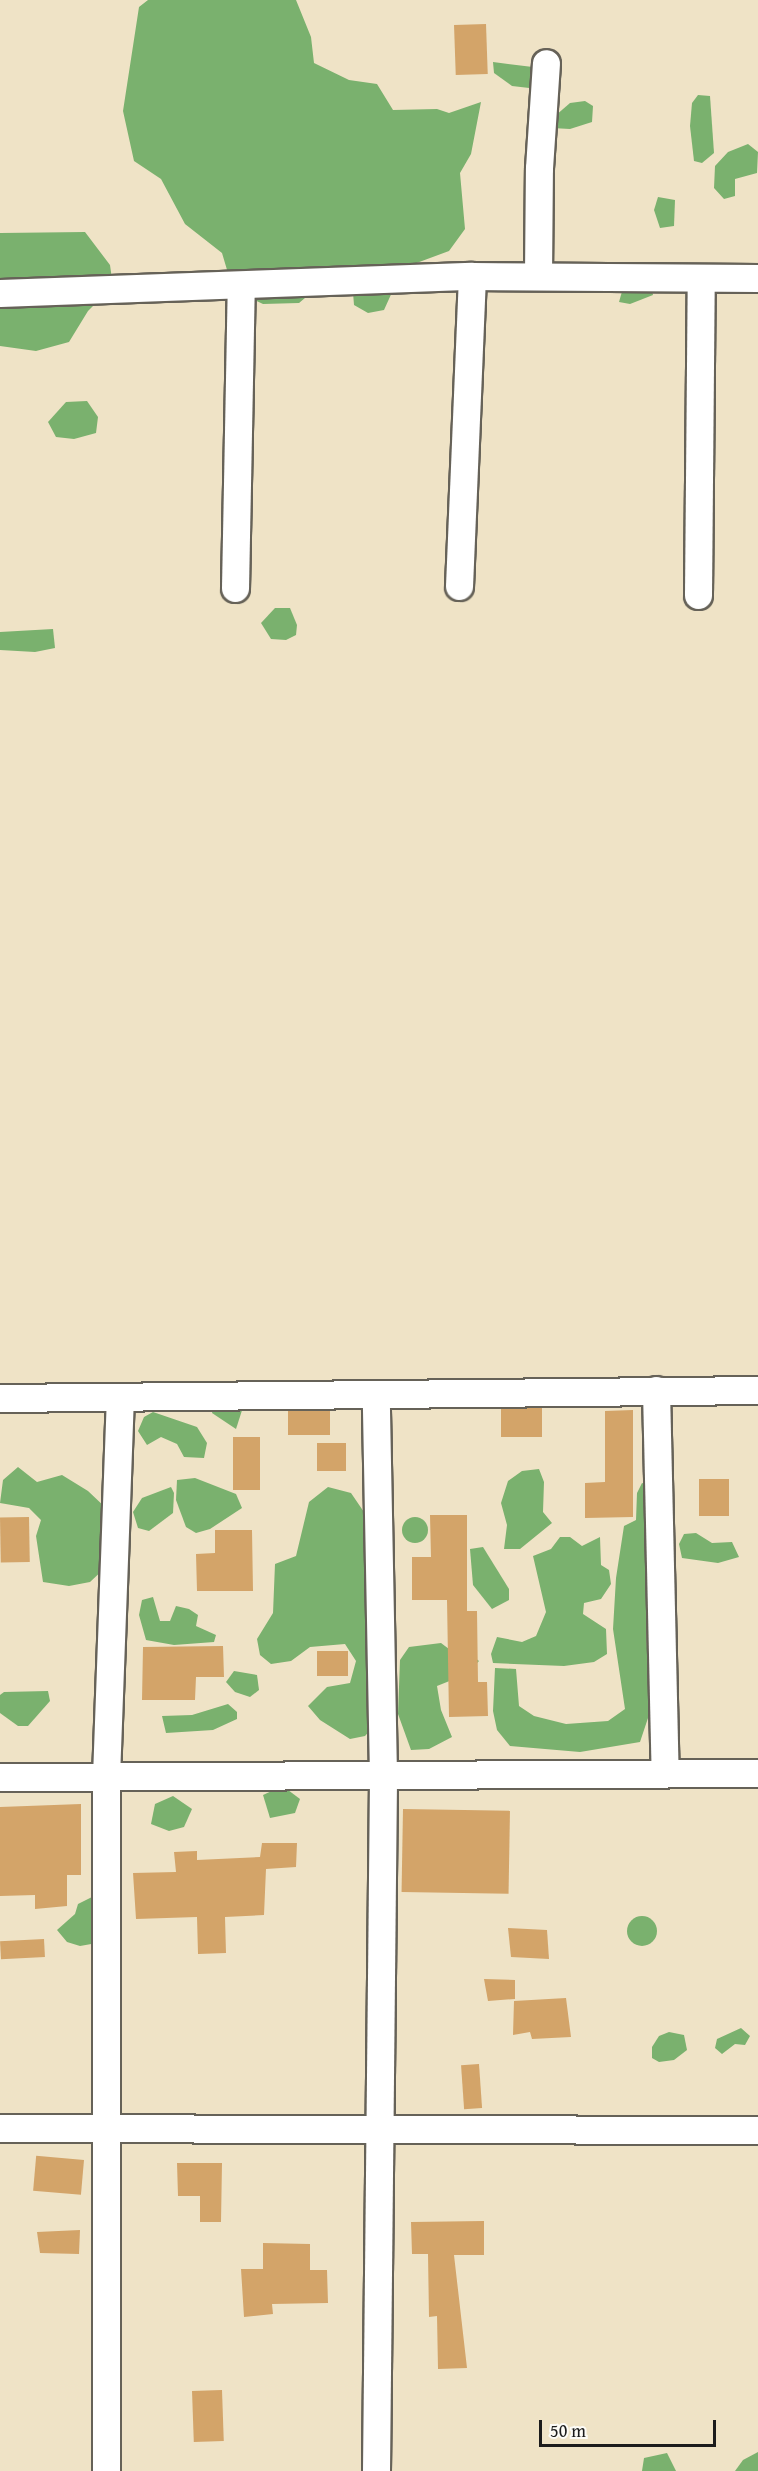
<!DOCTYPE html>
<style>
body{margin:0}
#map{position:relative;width:758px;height:2471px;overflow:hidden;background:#efe3c6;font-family:"Gentium Book Plus",serif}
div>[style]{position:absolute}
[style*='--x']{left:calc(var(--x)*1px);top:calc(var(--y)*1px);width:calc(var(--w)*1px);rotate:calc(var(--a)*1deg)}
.forest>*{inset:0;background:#7ab16e}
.round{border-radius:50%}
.building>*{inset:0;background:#d3a469;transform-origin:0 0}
.roads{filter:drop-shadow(2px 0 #666258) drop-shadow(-2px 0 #666258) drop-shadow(0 2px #666258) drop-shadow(0 -2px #666258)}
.street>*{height:27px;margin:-13.5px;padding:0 13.5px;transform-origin:13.5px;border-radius:13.5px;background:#fff}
span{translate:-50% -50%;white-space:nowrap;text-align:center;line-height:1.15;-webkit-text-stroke:5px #fdfcf7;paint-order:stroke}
.scale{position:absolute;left:539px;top:2420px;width:177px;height:27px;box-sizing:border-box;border:3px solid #1c1c1c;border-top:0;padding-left:8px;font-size:18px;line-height:21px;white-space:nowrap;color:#1c1c1c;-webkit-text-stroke:4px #fdfcf7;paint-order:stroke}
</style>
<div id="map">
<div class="forest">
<i style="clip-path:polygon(148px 0,296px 0,311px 37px,314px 63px,349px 80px,377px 84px,393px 110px,437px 109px,449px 113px,481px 102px,471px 154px,460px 173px,465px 229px,449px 251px,403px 268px,384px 310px,368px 313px,354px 305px,352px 280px,342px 267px,299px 303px,263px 304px,233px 290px,222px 253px,185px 224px,161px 179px,134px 161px,123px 111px,139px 7px)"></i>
<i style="clip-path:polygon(493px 62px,541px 68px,538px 89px,512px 86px,494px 73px)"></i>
<i style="clip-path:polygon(698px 95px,710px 96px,714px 153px,702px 163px,694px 161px,690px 126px,692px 103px)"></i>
<i style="clip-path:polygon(585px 101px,593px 106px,592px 122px,570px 129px,552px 128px,555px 116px,570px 103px)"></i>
<i style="clip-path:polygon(748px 144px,758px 152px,757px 173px,735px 179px,735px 196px,724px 199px,714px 188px,715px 166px,728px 152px)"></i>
<i style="clip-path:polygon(658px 197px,675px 200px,674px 226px,660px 228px,654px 210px)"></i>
<i style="clip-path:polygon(85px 232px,110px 265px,113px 286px,88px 311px,69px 342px,36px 351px,0 346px,0 233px)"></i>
<i style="clip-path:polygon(650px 283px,653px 295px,630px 304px,619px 302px,623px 288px)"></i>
<i style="clip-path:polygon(87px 401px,98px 417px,96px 433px,74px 439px,56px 437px,48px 422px,66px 402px)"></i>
<i style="clip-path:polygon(275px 608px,290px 608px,297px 625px,296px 635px,286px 640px,271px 639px,261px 623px)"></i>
<i style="clip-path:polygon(53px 629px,55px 648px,35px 652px,0 650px,0 632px)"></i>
<i style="clip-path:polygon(245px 1401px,236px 1429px,212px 1413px,215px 1402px)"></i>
<i style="clip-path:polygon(153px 1412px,197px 1427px,207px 1443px,204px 1458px,184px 1457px,177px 1444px,161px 1437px,147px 1445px,138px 1431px,144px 1417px)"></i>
<i style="clip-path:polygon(18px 1467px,37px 1482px,62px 1475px,88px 1491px,107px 1509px,106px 1567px,90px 1582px,69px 1586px,43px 1582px,36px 1536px,41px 1520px,29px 1508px,0 1503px,3px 1480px)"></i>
<i style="clip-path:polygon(539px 1469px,544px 1482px,543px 1512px,552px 1523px,520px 1549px,504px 1549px,507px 1525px,501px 1503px,508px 1481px,522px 1471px)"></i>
<i style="clip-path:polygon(195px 1478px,236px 1494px,242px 1508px,210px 1529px,196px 1533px,186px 1527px,176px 1500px,177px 1480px)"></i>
<i style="clip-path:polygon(642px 1483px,651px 1486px,652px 1563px,646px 1628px,650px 1712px,640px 1742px,580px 1752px,510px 1746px,497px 1730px,493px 1711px,495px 1668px,516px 1669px,519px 1706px,534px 1716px,566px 1724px,608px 1721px,625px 1709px,613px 1629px,616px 1578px,624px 1526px,636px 1520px,637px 1493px)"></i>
<i style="clip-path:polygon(171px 1487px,174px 1493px,173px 1513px,149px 1531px,138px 1528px,133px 1512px,142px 1498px)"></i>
<i style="clip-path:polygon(328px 1487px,351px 1493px,366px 1515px,374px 1726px,365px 1736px,350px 1739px,320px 1720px,308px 1706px,327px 1687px,350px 1683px,356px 1661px,345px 1644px,310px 1647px,291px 1661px,271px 1664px,260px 1655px,257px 1639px,273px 1613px,275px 1564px,296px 1556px,309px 1502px)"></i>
<i class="round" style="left:402px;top:1517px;width:26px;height:26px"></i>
<i style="clip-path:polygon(696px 1533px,712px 1543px,732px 1542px,739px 1557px,718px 1563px,682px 1558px,679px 1544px,684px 1534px)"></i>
<i style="clip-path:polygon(560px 1537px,570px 1537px,582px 1546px,600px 1537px,601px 1565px,609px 1570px,611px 1584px,601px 1599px,584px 1603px,583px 1614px,606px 1629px,607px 1654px,594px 1662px,564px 1666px,493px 1663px,491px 1654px,497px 1637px,522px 1642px,536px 1636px,546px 1612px,533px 1556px,551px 1549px)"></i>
<i style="clip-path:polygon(483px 1547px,509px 1589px,509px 1600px,492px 1609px,473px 1585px,470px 1549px)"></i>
<i style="clip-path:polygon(153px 1597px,160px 1621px,170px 1621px,176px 1606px,189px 1609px,198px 1615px,196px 1626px,216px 1635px,214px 1642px,174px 1645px,146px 1640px,139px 1615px,142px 1600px)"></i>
<i style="clip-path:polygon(441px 1643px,453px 1652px,470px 1654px,479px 1661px,467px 1674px,437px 1686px,441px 1710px,452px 1737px,429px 1749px,411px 1750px,398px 1714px,400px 1660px,409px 1647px)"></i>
<i style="clip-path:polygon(234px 1671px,257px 1675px,259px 1690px,250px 1697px,235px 1692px,226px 1682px)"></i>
<i style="clip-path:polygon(48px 1691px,50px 1701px,28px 1726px,18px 1726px,0 1713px,0 1695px,4px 1692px)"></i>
<i style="clip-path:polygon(228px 1704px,237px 1712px,237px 1719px,213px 1730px,166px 1733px,162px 1716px,192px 1715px)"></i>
<i style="clip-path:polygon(276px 1789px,288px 1790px,300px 1799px,295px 1813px,270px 1818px,263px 1795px)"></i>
<i style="clip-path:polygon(173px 1796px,192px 1809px,184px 1827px,169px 1831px,151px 1824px,155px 1804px)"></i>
<i style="clip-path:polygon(98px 1894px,97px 1943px,80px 1946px,67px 1942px,57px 1930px,75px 1914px,78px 1904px)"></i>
<i class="round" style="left:627px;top:1916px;width:30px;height:30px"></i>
<i style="clip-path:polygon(741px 2028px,750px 2036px,745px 2045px,735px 2044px,722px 2054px,715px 2048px,717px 2039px)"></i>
<i style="clip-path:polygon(669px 2032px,684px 2035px,687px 2050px,674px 2060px,659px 2062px,652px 2058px,652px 2047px,659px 2036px)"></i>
<i style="clip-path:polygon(758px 2452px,758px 2471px,735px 2471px,743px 2460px)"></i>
<i style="clip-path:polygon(667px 2453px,676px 2471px,642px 2471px,644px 2458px)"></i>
</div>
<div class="building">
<i style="left:486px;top:24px;width:50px;height:32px;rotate:88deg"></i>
<i style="left:501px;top:1408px;width:41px;height:29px"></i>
<i style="left:330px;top:1410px;width:25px;height:42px;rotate:90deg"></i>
<i style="clip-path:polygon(633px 1410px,633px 1517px,585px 1518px,585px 1483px,605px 1482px,605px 1411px)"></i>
<i style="left:233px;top:1437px;width:27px;height:53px"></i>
<i style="left:346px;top:1443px;width:28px;height:29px;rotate:90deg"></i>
<i style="left:699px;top:1479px;width:30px;height:37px"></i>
<i style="clip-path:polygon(430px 1515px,467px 1515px,467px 1611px,477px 1611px,478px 1682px,487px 1682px,488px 1716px,449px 1717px,447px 1600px,412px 1600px,412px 1557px,431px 1557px)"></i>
<i style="left:29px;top:1517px;width:45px;height:29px;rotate:89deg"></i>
<i style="clip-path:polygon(215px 1530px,252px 1530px,253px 1591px,197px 1591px,196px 1554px,215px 1553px)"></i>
<i style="clip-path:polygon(223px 1646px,224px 1677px,196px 1677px,195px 1700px,142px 1700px,143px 1647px)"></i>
<i style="left:317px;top:1651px;width:31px;height:25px"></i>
<i style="clip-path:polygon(81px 1804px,81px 1875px,67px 1875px,67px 1906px,35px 1909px,35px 1895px,0 1896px,0 1807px)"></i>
<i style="left:403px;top:1809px;width:107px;height:83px;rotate:1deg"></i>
<i style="clip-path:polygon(262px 1843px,297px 1843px,296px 1867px,266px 1869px,264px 1915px,225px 1917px,226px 1953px,198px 1954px,197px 1917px,136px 1919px,133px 1873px,176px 1872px,174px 1852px,197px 1851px,197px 1860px,260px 1857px)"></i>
<i style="clip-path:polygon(508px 1928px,547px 1930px,549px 1959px,511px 1957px)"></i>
<i style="left:44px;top:1939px;width:18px;height:44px;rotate:87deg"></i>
<i style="clip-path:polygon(484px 1979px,515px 1980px,515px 1999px,488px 2001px)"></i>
<i style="clip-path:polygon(566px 1998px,571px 2037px,532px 2039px,530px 2032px,513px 2035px,514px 2001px)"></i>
<i style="left:479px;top:2064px;width:44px;height:18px;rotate:86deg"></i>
<i style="left:84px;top:2160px;width:35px;height:48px;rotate:95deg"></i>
<i style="clip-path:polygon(177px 2163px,222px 2163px,221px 2222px,200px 2222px,200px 2196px,178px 2196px)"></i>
<i style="clip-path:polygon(484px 2221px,484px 2255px,454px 2255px,467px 2368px,438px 2369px,437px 2316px,429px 2317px,428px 2254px,412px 2254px,411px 2222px)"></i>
<i style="clip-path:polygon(80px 2230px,79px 2254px,40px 2253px,37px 2232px)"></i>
<i style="clip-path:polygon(263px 2243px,310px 2244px,310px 2270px,327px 2270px,328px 2303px,272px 2304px,273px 2314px,244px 2317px,241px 2269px,263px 2269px)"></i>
<i style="left:222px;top:2390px;width:51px;height:30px;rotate:88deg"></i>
</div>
<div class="roads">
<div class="street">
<i style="--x:538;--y:276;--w:108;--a:-89.5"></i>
<i style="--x:539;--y:168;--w:105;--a:-86.2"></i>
<i style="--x:0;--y:293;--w:472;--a:-2.1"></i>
<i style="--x:472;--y:276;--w:286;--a:0.4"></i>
<i style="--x:459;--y:586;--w:310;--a:-87.6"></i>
<i style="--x:235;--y:588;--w:302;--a:-88.9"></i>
<i style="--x:698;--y:595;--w:317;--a:-89.5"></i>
<i style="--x:656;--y:1390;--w:383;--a:88.7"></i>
<i style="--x:0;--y:1398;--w:758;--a:-0.6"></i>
<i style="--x:0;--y:1777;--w:758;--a:-0.3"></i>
<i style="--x:0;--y:2128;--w:758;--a:0.15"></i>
<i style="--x:106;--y:2471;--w:694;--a:-90"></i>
<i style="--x:106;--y:1777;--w:380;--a:-87.9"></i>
<i style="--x:376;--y:2471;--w:696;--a:-89.42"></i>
<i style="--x:383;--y:1775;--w:378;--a:-91.1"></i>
</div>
</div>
<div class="scale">50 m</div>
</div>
